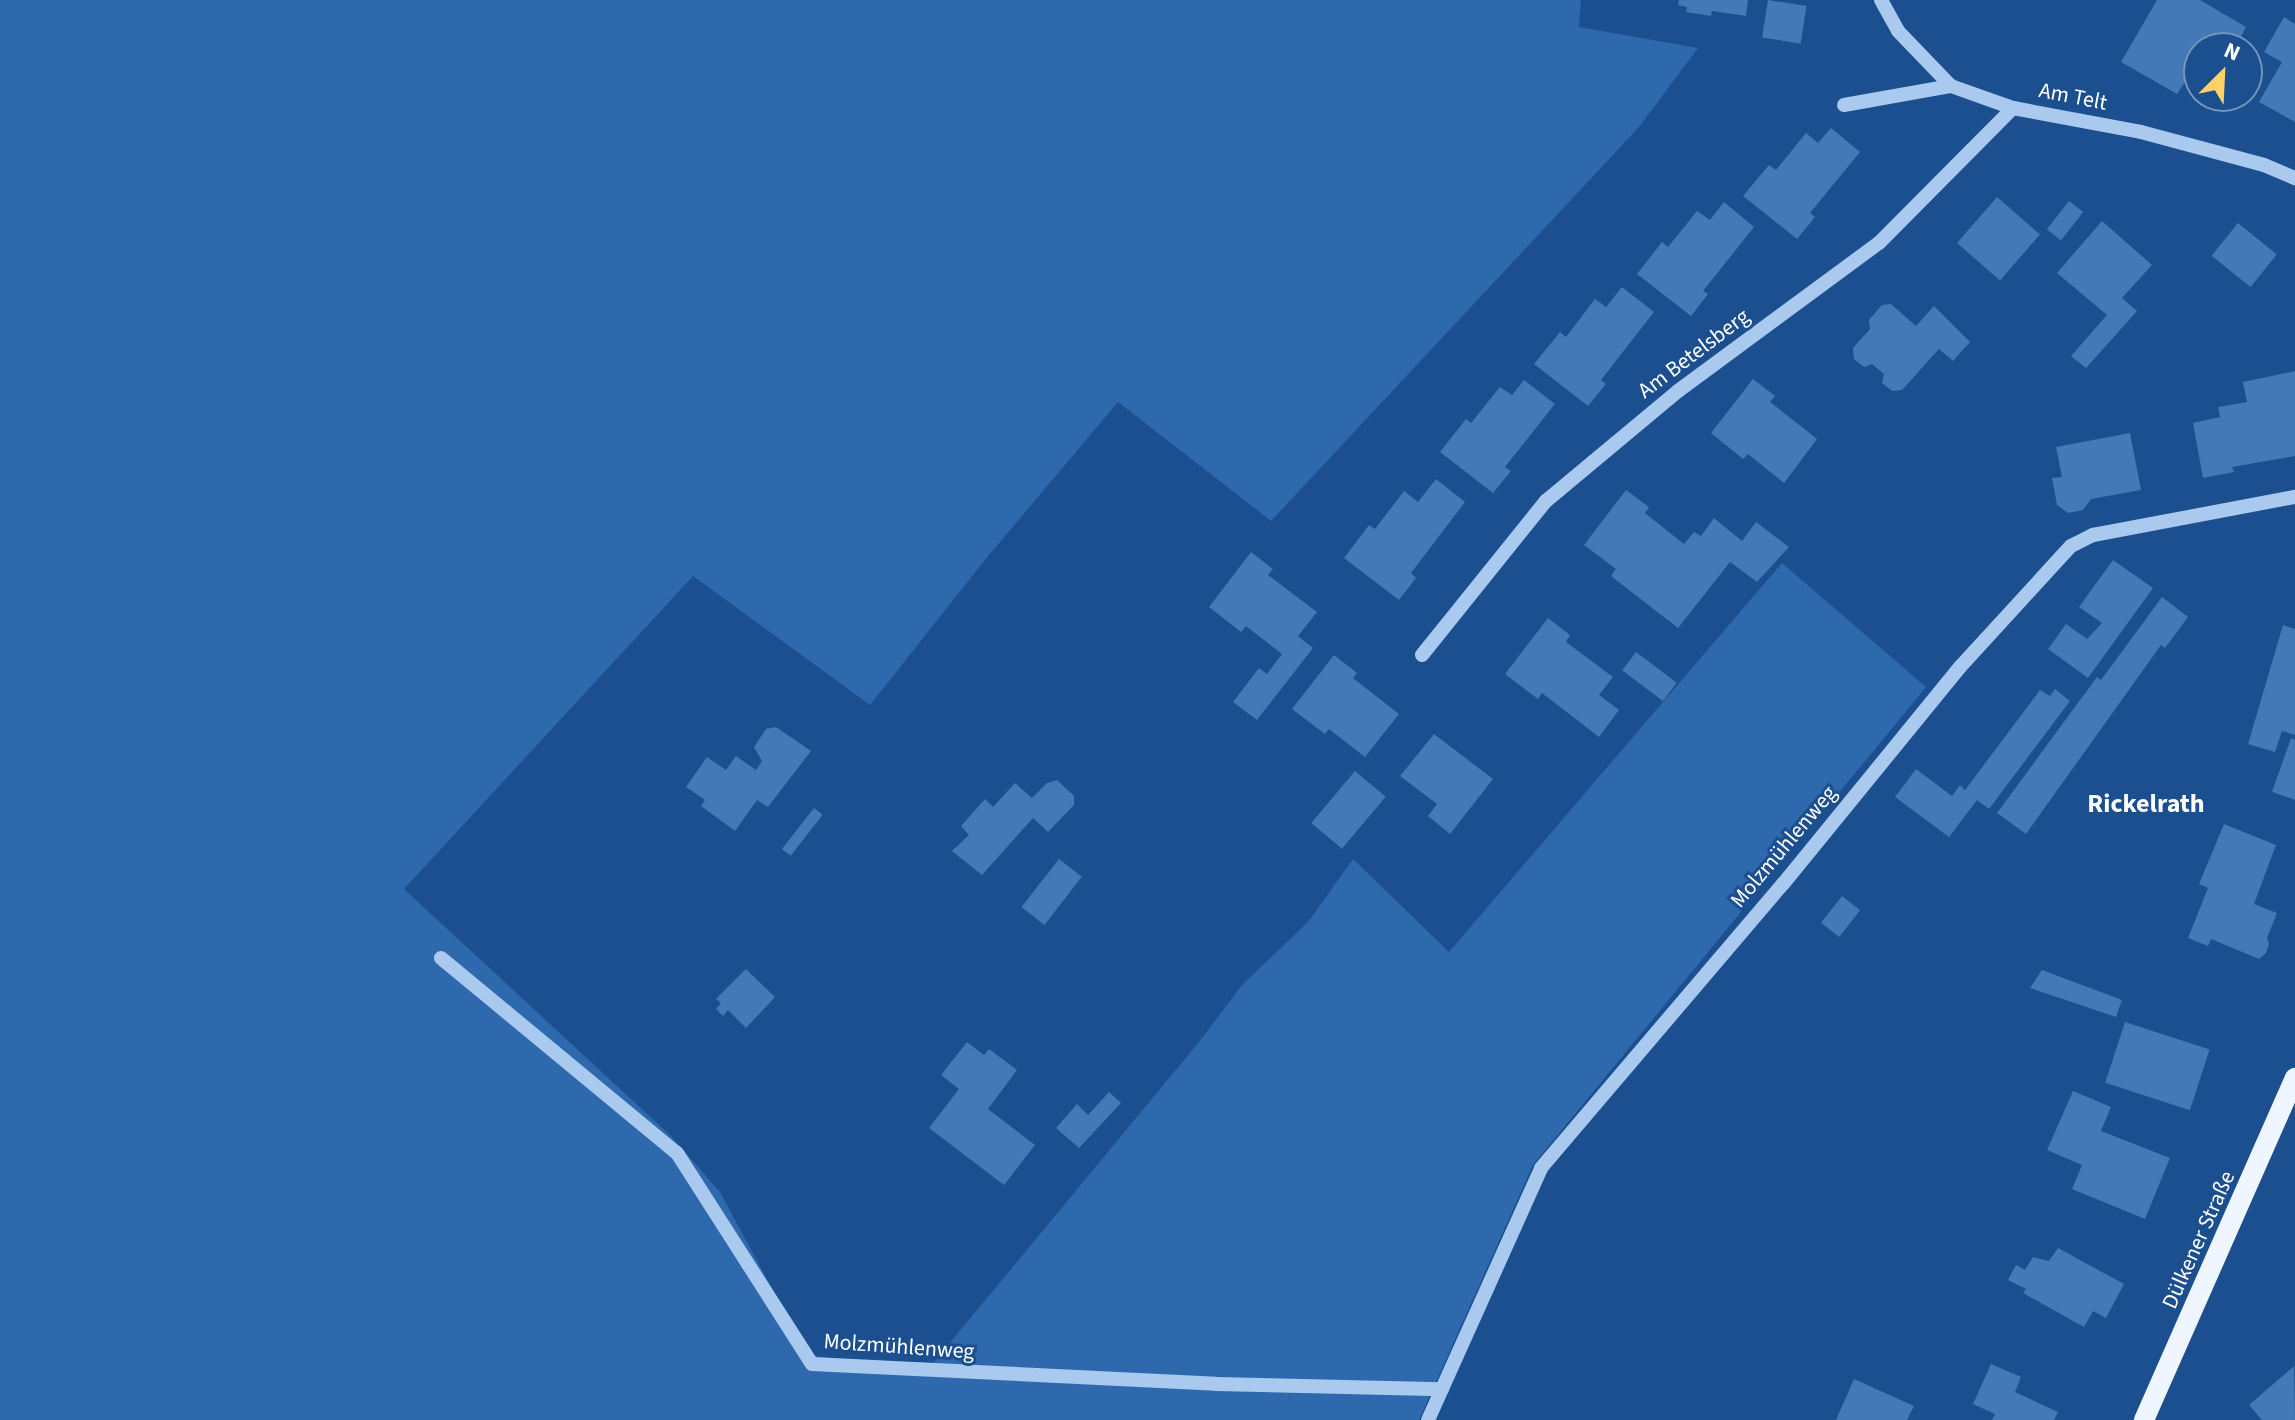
<!DOCTYPE html>
<meta charset="utf-8">
<style>
body{margin:0}
#map{position:relative;width:2295px;height:1420px;overflow:hidden;background:#1b4f8f;font-family:"Source Sans 3",sans-serif}
div>[style]{position:absolute}
[style*='--x']{left:calc(var(--x)*1px);top:calc(var(--y)*1px);width:calc(var(--w)*1px);rotate:calc(var(--a)*1deg)}
.green>*{inset:0;background:#2e69ad}
.building>*{inset:0;background:#4478b7;transform-origin:0 0}
.minor>*{height:14px;margin:-7px;padding:0 7px;transform-origin:7px;border-radius:7px;background:#a9c9ee}
.major>*{height:20px;margin:-10px;padding:0 10px;transform-origin:10px;border-radius:10px;background:#f0f6ff}
span{translate:-50% -50%;white-space:nowrap;text-align:center;line-height:1.15;-webkit-text-stroke:6px #1b4f8f;paint-order:stroke}
.street-label{font-size:22px;color:#fff}
.quarter-label{font-size:26px;color:#fff;font-weight:700}
.north{position:absolute;left:2183px;top:32px;width:80px;height:80px;box-sizing:border-box;background:#1b4f8f;border:2px solid #7695bc;border-radius:50%;rotate:24deg;font-size:22px;font-weight:700;line-height:32px;text-align:center;color:#fff}
.north::after{content:'';display:block;margin:auto;width:28px;height:36px;background:#ffd166;clip-path:polygon(50% 0,100% 100%,50% 72%,0 100%)}
</style>
<div id="map">
<div class="green">
<i style="clip-path:polygon(0 0,1581px 0,1579px 27px,1698px 48px,1639px 127px,1271px 521px,1118px 402px,984px 561px,870px 705px,693px 576px,404px 889px,671px 1136px,720px 1192px,790px 1322px,815px 1356px,929px 1368px,1199px 1042px,1242px 985px,1308px 922px,1353px 859px,1449px 952px,1782px 563px,1926px 687px,1533px 1165px,1419px 1420px,0 1420px)"></i>
</div>
<div class="building">
<i style="clip-path:polygon(1679px 0,1748px 0,1746px 16px,1712px 11px,1711px 16px,1686px 12px,1687px 7px,1678px 5px)"></i>
<i style="left:1768px;top:0;width:39px;height:38px;rotate:9deg"></i>
<i style="clip-path:polygon(2157px 0,2200px 0,2246px 27px,2235px 48px,2199px 48px,2199px 61px,2177px 94px,2121px 62px)"></i>
<i style="clip-path:polygon(2284px 17px,2295px 24px,2295px 122px,2259px 102px,2282px 62px,2264px 52px)"></i>
<i style="clip-path:polygon(1831px 128px,1860px 152px,1810px 213px,1815px 217px,1797px 239px,1743px 196px,1769px 165px,1776px 170px,1806px 133px,1818px 143px)"></i>
<i style="left:1997px;top:197px;width:57px;height:61px;rotate:41deg"></i>
<i style="left:2069px;top:201px;width:18px;height:36px;rotate:38deg"></i>
<i style="clip-path:polygon(1724px 202px,1754px 227px,1703px 291px,1708px 294px,1691px 316px,1637px 274px,1662px 242px,1668px 247px,1697px 211px,1710px 220px)"></i>
<i style="clip-path:polygon(2102px 221px,2152px 265px,2122px 298px,2137px 311px,2086px 368px,2071px 356px,2107px 315px,2057px 273px)"></i>
<i style="left:2238px;top:223px;width:50px;height:42px;rotate:39deg"></i>
<i style="clip-path:polygon(1622px 287px,1654px 312px,1601px 380px,1606px 384px,1588px 406px,1534px 364px,1560px 332px,1566px 337px,1595px 299px,1606px 307px)"></i>
<i style="clip-path:polygon(1891px 304px,1916px 326px,1934px 306px,1970px 342px,1953px 361px,1939px 349px,1902px 390px,1892px 391px,1882px 383px,1884px 374px,1872px 364px,1864px 367px,1854px 359px,1853px 348px,1870px 329px,1869px 320px,1882px 305px)"></i>
<i style="clip-path:polygon(2295px 371px,2295px 456px,2232px 467px,2234px 472px,2203px 478px,2193px 423px,2220px 417px,2218px 407px,2247px 402px,2243px 382px)"></i>
<i style="clip-path:polygon(1753px 379px,1775px 396px,1770px 402px,1817px 439px,1784px 483px,1748px 454px,1743px 459px,1711px 433px)"></i>
<i style="clip-path:polygon(1524px 380px,1555px 404px,1505px 467px,1511px 471px,1493px 493px,1440px 452px,1466px 419px,1471px 423px,1500px 387px,1512px 395px)"></i>
<i style="clip-path:polygon(2130px 433px,2141px 490px,2091px 499px,2083px 510px,2068px 513px,2057px 505px,2052px 478px,2062px 477px,2056px 447px)"></i>
<i style="clip-path:polygon(1436px 479px,1465px 502px,1411px 573px,1416px 578px,1399px 600px,1344px 558px,1369px 525px,1375px 529px,1404px 491px,1418px 502px)"></i>
<i style="clip-path:polygon(1626px 490px,1649px 507px,1645px 513px,1684px 544px,1694px 532px,1701px 536px,1714px 518px,1742px 541px,1756px 522px,1789px 547px,1757px 582px,1730px 562px,1678px 628px,1611px 576px,1616px 569px,1584px 545px)"></i>
<i style="clip-path:polygon(1251px 552px,1273px 569px,1268px 575px,1317px 612px,1298px 636px,1313px 648px,1257px 720px,1233px 702px,1259px 668px,1267px 674px,1282px 654px,1246px 626px,1241px 632px,1209px 607px)"></i>
<i style="clip-path:polygon(2113px 560px,2153px 588px,2088px 678px,2048px 649px,2066px 624px,2087px 639px,2102px 623px,2079px 607px)"></i>
<i style="clip-path:polygon(2162px 597px,2188px 617px,2165px 648px,2161px 645px,2026px 834px,1997px 813px,2097px 677px,2101px 680px)"></i>
<i style="clip-path:polygon(1548px 618px,1570px 635px,1566px 642px,1613px 677px,1599px 695px,1619px 710px,1599px 737px,1542px 693px,1538px 699px,1505px 674px)"></i>
<i style="clip-path:polygon(2283px 625px,2295px 629px,2295px 735px,2282px 731px,2275px 752px,2248px 744px)"></i>
<i style="left:1636px;top:652px;width:51px;height:23px;rotate:37deg"></i>
<i style="clip-path:polygon(1334px 655px,1357px 673px,1353px 678px,1399px 714px,1365px 757px,1329px 729px,1325px 734px,1292px 709px)"></i>
<i style="clip-path:polygon(2055px 689px,2070px 701px,1989px 809px,1977px 800px,1949px 837px,1895px 797px,1916px 769px,1952px 796px,1960px 785px,1965px 790px,2040px 690px,2050px 696px)"></i>
<i style="clip-path:polygon(776px 727px,811px 751px,768px 807px,757px 800px,735px 831px,701px 806px,705px 800px,686px 787px,707px 757px,726px 770px,736px 756px,756px 770px,762px 761px,754px 747px,766px 729px)"></i>
<i style="clip-path:polygon(1434px 734px,1493px 779px,1450px 834px,1428px 816px,1437px 804px,1400px 776px)"></i>
<i style="clip-path:polygon(2291px 738px,2295px 740px,2295px 800px,2272px 792px)"></i>
<i style="left:1355px;top:771px;width:40px;height:68px;rotate:40deg"></i>
<i style="clip-path:polygon(1057px 780px,1074px 796px,1074px 805px,1048px 832px,1033px 818px,982px 875px,952px 851px,969px 835px,961px 826px,985px 799px,993px 807px,1015px 783px,1032px 798px,1047px 783px)"></i>
<i style="left:814px;top:808px;width:11px;height:52px;rotate:38deg"></i>
<i style="clip-path:polygon(2224px 824px,2276px 845px,2254px 904px,2277px 913px,2267px 938px,2269px 944px,2266px 953px,2259px 959px,2211px 939px,2208px 946px,2188px 938px,2208px 888px,2199px 884px)"></i>
<i style="left:1059px;top:859px;width:29px;height:61px;rotate:38deg"></i>
<i style="left:1842px;top:896px;width:23px;height:34px;rotate:38deg"></i>
<i style="clip-path:polygon(746px 969px,775px 997px,746px 1028px,728px 1010px,723px 1016px,716px 1009px,721px 1003px,716px 999px)"></i>
<i style="clip-path:polygon(2042px 970px,2122px 1000px,2116px 1017px,2030px 988px)"></i>
<i style="left:2125px;top:1022px;width:89px;height:64px;rotate:18deg"></i>
<i style="clip-path:polygon(967px 1042px,984px 1055px,989px 1049px,1017px 1070px,988px 1109px,1035px 1145px,1004px 1185px,929px 1128px,959px 1089px,941px 1075px)"></i>
<i style="clip-path:polygon(2073px 1091px,2111px 1107px,2101px 1131px,2170px 1158px,2145px 1219px,2072px 1189px,2082px 1165px,2047px 1150px)"></i>
<i style="clip-path:polygon(1109px 1092px,1121px 1103px,1079px 1148px,1056px 1128px,1077px 1104px,1088px 1115px)"></i>
<i style="clip-path:polygon(2058px 1248px,2124px 1284px,2106px 1318px,2093px 1311px,2084px 1327px,2023px 1293px,2026px 1289px,2008px 1280px,2016px 1265px,2025px 1270px,2033px 1257px,2049px 1261px)"></i>
<i style="clip-path:polygon(1991px 1364px,2021px 1377px,2015px 1392px,2058px 1412px,2054px 1420px,1992px 1420px,1995px 1414px,1973px 1404px)"></i>
<i style="clip-path:polygon(2294px 1366px,2295px 1420px,2262px 1420px,2249px 1405px)"></i>
<i style="clip-path:polygon(1854px 1379px,1914px 1406px,1907px 1420px,1836px 1420px)"></i>
</div>
<div class="minor">
<i style="--x:1881;--y:0;--w:35;--a:61"></i>
<i style="--x:1898;--y:31;--w:76;--a:46.1"></i>
<i style="--x:1951;--y:86;--w:66;--a:19.5"></i>
<i style="--x:2013;--y:108;--w:130;--a:10.6"></i>
<i style="--x:2141;--y:132;--w:127;--a:15"></i>
<i style="--x:2264;--y:165;--w:34;--a:23"></i>
<i style="--x:1844;--y:105;--w:109;--a:-10.1"></i>
<i style="--x:1422;--y:655;--w:198;--a:-51.2"></i>
<i style="--x:1546;--y:501;--w:172;--a:-39.8"></i>
<i style="--x:1678;--y:391;--w:250;--a:-36.4"></i>
<i style="--x:1879;--y:243;--w:190;--a:-45.2"></i>
<i style="--x:441;--y:958;--w:306;--a:39.6"></i>
<i style="--x:677;--y:1153;--w:250;--a:57.4"></i>
<i style="--x:812;--y:1364;--w:404;--a:2.8"></i>
<i style="--x:1216;--y:1384;--w:226;--a:1.3"></i>
<i style="--x:1428;--y:1420;--w:276;--a:-65.8"></i>
<i style="--x:1541;--y:1168;--w:373;--a:-49.6"></i>
<i style="--x:1783;--y:884;--w:280;--a:-50.8"></i>
<i style="--x:1960;--y:667;--w:164;--a:-47.5"></i>
<i style="--x:2071;--y:546;--w:25;--a:-27"></i>
<i style="--x:2093;--y:535;--w:206;--a:-10.7"></i>
</div>
<div class="major">
<i style="--x:2144;--y:1420;--w:374;--a:-66.2"></i>
</div>
<div class="street-label">
<span style="left:2073px;top:97px;rotate:11deg">Am Telt</span>
<span style="left:1694px;top:354px;rotate:-37deg">Am Betelsberg</span>
<span style="left:1784px;top:847px;rotate:-50deg">Molzmühlenweg</span>
<span style="left:2199px;top:1240px;rotate:-66deg">Dülkener Straße</span>
<span style="left:899px;top:1347px;rotate:4deg">Molzmühlenweg</span>
</div>
<div class="quarter-label">
<span style="left:2146px;top:804px">Rickelrath</span>
</div>
<div class="north">N</div>
</div>
